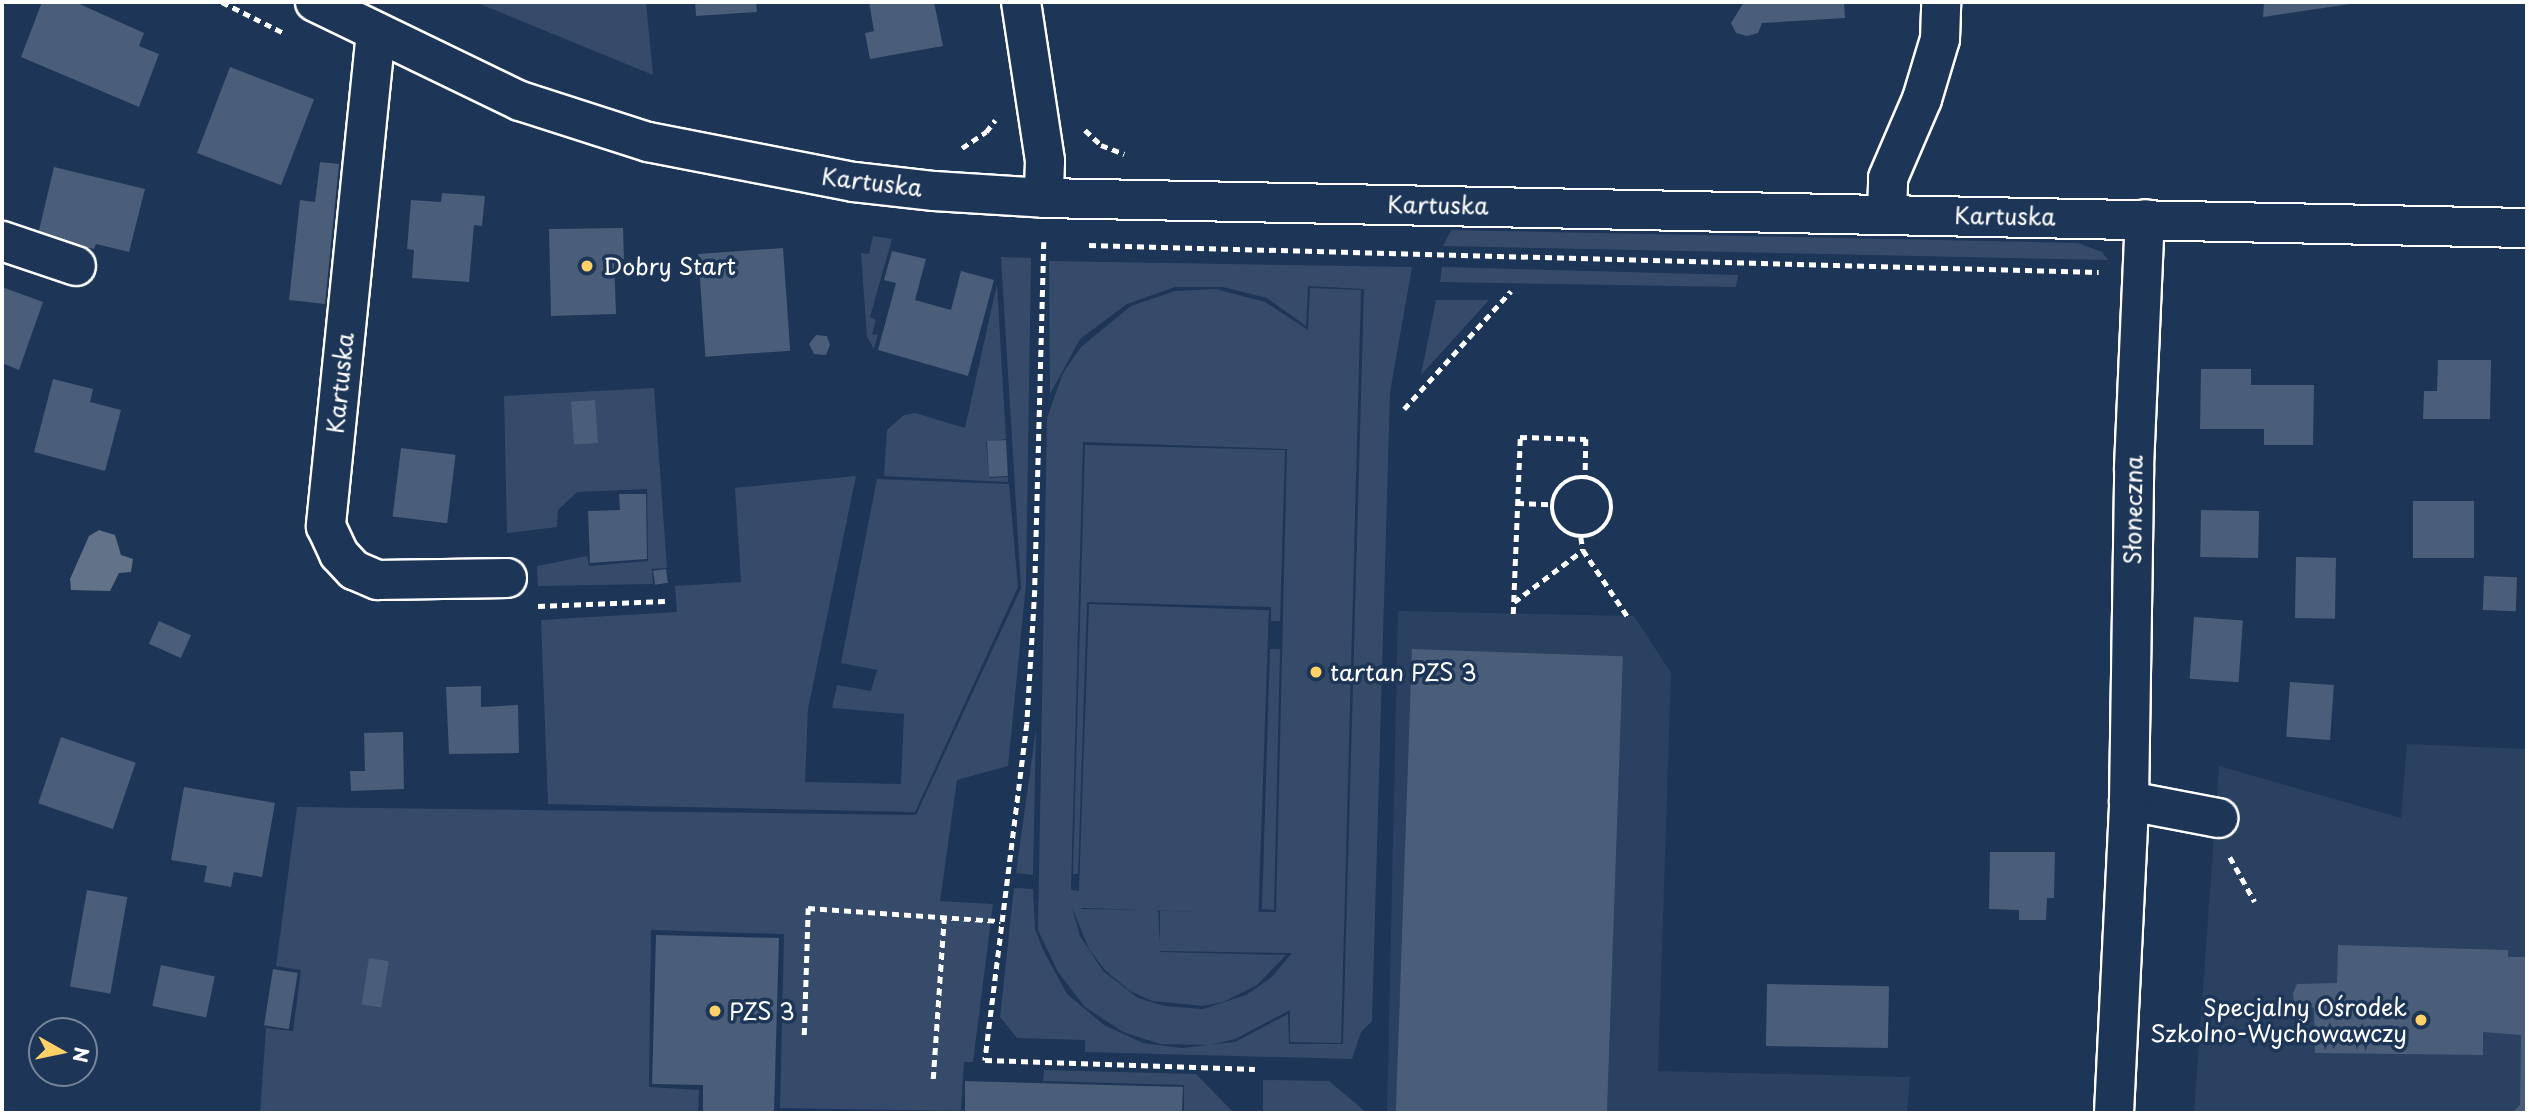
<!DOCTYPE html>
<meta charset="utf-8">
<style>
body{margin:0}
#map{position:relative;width:2529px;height:1115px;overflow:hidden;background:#1d3557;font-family:"Playpen Sans",sans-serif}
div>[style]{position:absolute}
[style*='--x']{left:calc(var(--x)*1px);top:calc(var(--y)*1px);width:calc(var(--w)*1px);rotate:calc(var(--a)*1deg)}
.built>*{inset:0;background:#2a4161}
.green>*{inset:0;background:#364b69;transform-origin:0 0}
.water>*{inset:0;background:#617289}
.building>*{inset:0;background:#4a5d79;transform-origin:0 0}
.path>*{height:4.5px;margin-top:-2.25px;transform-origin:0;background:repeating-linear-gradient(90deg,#fff 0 7px,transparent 0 12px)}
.path>.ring{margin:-2.25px;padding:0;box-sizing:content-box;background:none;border:4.5px solid #fff;border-radius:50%}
.roads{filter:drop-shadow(2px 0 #fff) drop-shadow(-2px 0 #fff) drop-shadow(0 2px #fff) drop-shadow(0 -2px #fff)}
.minor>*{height:38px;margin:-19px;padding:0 19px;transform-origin:19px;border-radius:19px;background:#1d3557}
.major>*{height:38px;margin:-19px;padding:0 19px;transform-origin:19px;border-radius:19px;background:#1d3557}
.dots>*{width:19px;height:19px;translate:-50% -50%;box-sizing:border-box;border:4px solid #1d3557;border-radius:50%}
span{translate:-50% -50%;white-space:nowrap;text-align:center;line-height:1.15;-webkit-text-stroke:7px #1d3557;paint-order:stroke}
.street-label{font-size:23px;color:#fff}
.poi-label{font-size:23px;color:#fff}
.left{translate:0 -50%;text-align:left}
.right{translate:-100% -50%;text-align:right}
.frame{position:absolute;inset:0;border:4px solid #fff;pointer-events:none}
.north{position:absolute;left:28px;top:1017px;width:70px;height:70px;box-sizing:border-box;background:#1d3557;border:2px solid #77869a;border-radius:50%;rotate:99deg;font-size:19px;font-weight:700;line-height:28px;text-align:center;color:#fff}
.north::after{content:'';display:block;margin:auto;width:24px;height:32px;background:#ffd166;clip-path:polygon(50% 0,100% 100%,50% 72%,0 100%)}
</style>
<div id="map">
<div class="built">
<i style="clip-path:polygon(1398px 611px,1634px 616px,1671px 673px,1658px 1071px,1910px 1077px,1907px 1113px,1387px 1113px)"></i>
<i style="clip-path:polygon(2407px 744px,2527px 749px,2527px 1113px,2194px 1113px,2219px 766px,2401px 818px)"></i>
</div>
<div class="green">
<i style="clip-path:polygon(475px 2px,646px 2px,653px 75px)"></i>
<i style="clip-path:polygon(1451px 230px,2078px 243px,2102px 252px,2108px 260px,1443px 246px)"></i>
<i style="clip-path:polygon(873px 236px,892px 239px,870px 317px,876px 320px,872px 334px,878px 335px,874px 349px,867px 337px,861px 253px,869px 254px)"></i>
<i style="clip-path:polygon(1001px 257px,1031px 258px,1026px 584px,1008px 766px,957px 780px,940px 901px,993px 904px,973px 1062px,964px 1062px,961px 1111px,780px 1108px,784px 934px,651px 930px,649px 1087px,699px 1090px,698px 1113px,260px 1113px,266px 1028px,293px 1031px,301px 970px,276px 966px,297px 807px,916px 815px,1021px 588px)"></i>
<i style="clip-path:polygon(1049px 261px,1412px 267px,1390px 392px,1372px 1021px,1361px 1032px,1352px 1059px,1085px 1052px,1085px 1040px,1017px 1038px,1000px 1017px,1014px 888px,1033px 889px,1035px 929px,1043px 950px,1067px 994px,1104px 1025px,1143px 1043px,1182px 1048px,1235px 1042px,1288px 1014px,1289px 1044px,1343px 1044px,1364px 289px,1308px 286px,1306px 326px,1267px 298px,1223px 287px,1175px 287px,1127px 304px,1080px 339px,1050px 394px)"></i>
<i style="clip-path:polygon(1442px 267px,1738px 275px,1736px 287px,1440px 282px)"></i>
<i style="clip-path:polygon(997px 284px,1006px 439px,986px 442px,989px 478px,1008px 477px,1008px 482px,884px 476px,887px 430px,904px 415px,915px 413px,965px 428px)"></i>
<i style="clip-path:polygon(evenodd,1310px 288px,1361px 290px,1341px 1043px,1290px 1042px,1290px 1010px,1235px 1039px,1210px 1045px,1160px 1044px,1123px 1032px,1085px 1007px,1058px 972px,1038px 930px,1047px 418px,1063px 373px,1081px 347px,1131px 306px,1175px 291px,1216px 289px,1265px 302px,1308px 330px,1310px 288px,1083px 442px,1287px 449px,1276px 912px,1160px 911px,1160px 944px,1158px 910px,1081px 909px,1080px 891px,1071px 890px,1083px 442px,1310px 288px,1072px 907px,1089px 949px,1105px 970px,1130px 991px,1152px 1001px,1203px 1006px,1223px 1002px,1257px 985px,1286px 955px,1160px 952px,1160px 951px,1292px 953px,1272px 977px,1246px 995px,1203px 1009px,1165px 1006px,1138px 998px,1103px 971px,1080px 936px,1072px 907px)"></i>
<i style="clip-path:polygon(1436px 300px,1489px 300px,1421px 375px)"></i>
<i style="clip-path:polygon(654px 388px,667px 568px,652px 569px,653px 584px,538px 586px,537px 566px,587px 556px,589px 566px,648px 561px,647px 489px,577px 492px,558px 510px,557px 527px,507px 533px,504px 396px)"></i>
<i style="clip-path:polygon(1085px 445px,1285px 450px,1280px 621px,1271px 621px,1271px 607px,1087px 602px,1078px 874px,1073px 874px)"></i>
<i style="clip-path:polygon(856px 476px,808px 709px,805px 782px,901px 784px,904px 714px,832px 708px,837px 685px,871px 691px,877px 670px,841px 663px,877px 479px,1009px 484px,1018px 587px,915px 812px,548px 804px,541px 620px,677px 612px,675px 586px,741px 582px,735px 488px)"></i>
<i style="left:1089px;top:604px;width:180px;height:304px;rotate:2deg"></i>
<i style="clip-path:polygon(1270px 649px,1280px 649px,1274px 910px,1262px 909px)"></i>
<i style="clip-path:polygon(1036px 729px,1033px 875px,1016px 873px)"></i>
<i style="clip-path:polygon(1044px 1070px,1196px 1074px,1234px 1113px,1184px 1113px,1184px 1085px,1043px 1081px)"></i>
<i style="clip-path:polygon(1263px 1080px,1329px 1081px,1367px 1113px,1263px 1113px)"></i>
</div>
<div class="water">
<i style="clip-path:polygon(99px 530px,115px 535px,121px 555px,133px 559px,131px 572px,119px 573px,110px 591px,71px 590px,70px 579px,89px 536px)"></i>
</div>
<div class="building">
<i style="clip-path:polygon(42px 2px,75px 2px,144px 33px,139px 46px,159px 54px,139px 107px,21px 57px)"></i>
<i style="clip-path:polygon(695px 2px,756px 2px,757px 12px,696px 16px)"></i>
<i style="clip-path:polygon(869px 2px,934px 2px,943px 46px,870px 59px,865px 33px,874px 31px)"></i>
<i style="clip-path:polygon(1744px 2px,1844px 2px,1845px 18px,1762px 23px,1758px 33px,1747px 36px,1736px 33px,1731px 23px)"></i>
<i style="clip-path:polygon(2264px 2px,2357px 2px,2357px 3px,2263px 17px)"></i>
<i style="left:230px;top:67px;width:90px;height:92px;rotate:21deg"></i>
<i style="clip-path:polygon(320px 162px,339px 164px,325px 304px,289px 300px,300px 200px,315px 202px)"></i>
<i style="clip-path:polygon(54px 167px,145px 189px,129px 252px,96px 244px,94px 249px,72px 243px,70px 251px,36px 243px)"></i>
<i style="clip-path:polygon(442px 193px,485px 196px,482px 226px,474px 225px,469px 282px,412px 278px,414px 250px,407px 249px,411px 200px,441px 202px)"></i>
<i style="clip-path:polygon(623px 228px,624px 259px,614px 260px,616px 314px,551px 316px,549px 229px)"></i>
<i style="left:783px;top:248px;width:103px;height:85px;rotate:86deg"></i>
<i style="clip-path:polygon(892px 251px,926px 259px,915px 300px,951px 310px,961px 271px,994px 280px,968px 376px,878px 350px,896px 283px,884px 280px)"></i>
<i style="clip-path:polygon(2px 287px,43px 302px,19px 370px,2px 363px)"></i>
<i style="clip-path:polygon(816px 335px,827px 336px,830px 345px,826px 355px,814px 354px,809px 344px)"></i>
<i style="clip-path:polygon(2438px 360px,2491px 360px,2490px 419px,2423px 419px,2424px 391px,2437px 391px)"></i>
<i style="clip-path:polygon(2201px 369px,2251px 369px,2251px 385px,2314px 385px,2313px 445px,2264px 445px,2264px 429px,2200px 429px)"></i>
<i style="clip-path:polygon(53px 379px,93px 389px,90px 402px,121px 410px,105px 471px,34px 452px)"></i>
<i style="left:595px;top:400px;width:43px;height:24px;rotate:86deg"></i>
<i style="left:1006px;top:440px;width:36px;height:19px;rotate:87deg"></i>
<i style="left:401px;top:448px;width:55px;height:69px;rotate:7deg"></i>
<i style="clip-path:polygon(619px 494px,646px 494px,647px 559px,590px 563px,588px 511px,620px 510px)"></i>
<i style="left:2413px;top:501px;width:61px;height:57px"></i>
<i style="left:2201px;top:510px;width:58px;height:47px;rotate:1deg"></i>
<i style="left:2296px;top:557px;width:40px;height:61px;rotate:1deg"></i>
<i style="left:666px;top:569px;width:14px;height:13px;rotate:82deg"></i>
<i style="left:2484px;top:576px;width:33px;height:34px;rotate:2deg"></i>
<i style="left:2194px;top:617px;width:49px;height:62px;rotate:4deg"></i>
<i style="left:159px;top:621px;width:35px;height:25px;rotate:24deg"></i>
<i style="left:1412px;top:649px;width:211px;height:464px;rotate:2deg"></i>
<i style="left:2290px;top:682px;width:44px;height:55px;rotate:4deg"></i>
<i style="clip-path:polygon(481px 686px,481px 707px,518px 705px,519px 753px,449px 754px,446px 687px)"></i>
<i style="clip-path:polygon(403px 732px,404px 789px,351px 791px,350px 771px,365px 771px,364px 733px)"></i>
<i style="left:61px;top:737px;width:79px;height:70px;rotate:19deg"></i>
<i style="clip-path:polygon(184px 787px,275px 803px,262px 877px,234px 872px,231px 887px,204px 882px,207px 866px,171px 860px)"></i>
<i style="clip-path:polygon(1990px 852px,2055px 852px,2054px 898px,2047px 898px,2046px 920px,2019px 920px,2019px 910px,1989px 909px)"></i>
<i style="left:87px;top:890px;width:41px;height:98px;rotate:10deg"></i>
<i style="clip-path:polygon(656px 935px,779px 938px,774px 1113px,703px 1113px,703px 1085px,652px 1084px)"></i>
<i style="clip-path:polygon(2338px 945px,2508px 950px,2508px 957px,2527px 957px,2527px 1113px,2512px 1113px,2520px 1105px,2521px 1035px,2483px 1032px,2483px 1055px,2315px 1053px,2314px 1008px,2294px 1003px,2293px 993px,2297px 984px,2337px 983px)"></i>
<i style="left:369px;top:958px;width:20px;height:47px;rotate:9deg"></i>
<i style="left:161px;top:965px;width:55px;height:42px;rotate:12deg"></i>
<i style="left:273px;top:969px;width:25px;height:57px;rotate:9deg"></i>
<i style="left:1767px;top:984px;width:122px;height:62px;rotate:1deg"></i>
<i style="clip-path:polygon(965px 1081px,1183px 1087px,1182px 1113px,965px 1113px)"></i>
</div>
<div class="path">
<i style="--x:222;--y:2;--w:69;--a:26.6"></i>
<i style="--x:1085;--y:130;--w:22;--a:43"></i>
<i style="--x:1101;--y:145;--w:25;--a:21"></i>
<i style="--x:962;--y:148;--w:29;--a:-34"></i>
<i style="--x:986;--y:132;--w:15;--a:-53"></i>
<i style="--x:1044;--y:242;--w:348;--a:91.5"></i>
<i style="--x:1035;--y:590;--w:134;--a:93.4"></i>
<i style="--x:1027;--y:724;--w:339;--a:97.1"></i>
<i style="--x:985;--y:1060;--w:270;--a:1.9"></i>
<i style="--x:1089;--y:245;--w:1010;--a:1.53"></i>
<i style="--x:1404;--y:409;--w:159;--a:-47.8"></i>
<i class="ring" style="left:1552px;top:477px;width:55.5px;height:55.5px"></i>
<i style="--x:1517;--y:503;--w:34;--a:2"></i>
<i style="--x:1581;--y:537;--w:13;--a:81"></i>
<i style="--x:1583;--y:550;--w:81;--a:56.1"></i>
<i style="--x:1514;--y:602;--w:86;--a:-37"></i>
<i style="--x:538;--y:606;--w:127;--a:-2.3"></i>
<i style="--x:1513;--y:614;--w:177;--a:-87.7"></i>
<i style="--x:1520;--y:437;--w:66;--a:1.7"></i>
<i style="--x:1586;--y:439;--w:39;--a:91"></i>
<i style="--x:2230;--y:857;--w:51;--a:60.9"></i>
<i style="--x:804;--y:1035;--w:127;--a:-88.2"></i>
<i style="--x:808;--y:908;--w:193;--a:3.9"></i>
<i style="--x:933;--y:1079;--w:162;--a:-86.1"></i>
</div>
<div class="roads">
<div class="minor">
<i style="--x:1021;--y:2;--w:161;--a:81.4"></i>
<i style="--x:1045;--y:161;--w:37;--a:92"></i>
<i style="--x:376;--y:32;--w:497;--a:95.8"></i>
<i style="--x:326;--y:526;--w:31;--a:65"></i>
<i style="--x:339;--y:554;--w:22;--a:47"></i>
<i style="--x:354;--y:570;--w:26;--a:23"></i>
<i style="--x:378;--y:580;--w:129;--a:-0.9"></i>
<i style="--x:1887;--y:213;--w:35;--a:-88"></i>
<i style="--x:1888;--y:178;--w:86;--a:-66.7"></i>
<i style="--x:1922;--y:99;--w:63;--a:-73.3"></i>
<i style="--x:1940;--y:39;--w:37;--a:-88"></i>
<i style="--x:2;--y:241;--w:78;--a:18.7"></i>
<i style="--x:2129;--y:801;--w:91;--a:10.8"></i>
<i style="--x:2114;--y:1113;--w:312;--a:-87.2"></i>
<i style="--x:2129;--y:801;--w:334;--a:-89.1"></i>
<i style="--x:2134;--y:467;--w:248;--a:-87.5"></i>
</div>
<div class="major">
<i style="--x:315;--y:2;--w:228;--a:25.8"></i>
<i style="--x:520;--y:101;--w:134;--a:17.8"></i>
<i style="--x:648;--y:142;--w:210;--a:11"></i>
<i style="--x:854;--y:182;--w:81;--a:6.4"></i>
<i style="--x:934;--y:191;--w:110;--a:3.6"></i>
<i style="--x:1044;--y:198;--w:1483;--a:1.16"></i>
</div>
</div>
<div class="dots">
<i style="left:587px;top:266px;background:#ffd166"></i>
<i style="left:1316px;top:672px;background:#ffd166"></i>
<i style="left:715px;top:1011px;background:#ffd166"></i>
<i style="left:2421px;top:1020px;background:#ffd166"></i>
</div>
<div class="street-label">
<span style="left:872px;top:182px;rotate:7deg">Kartuska</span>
<span style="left:1438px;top:205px;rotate:1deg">Kartuska</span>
<span style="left:2005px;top:216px;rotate:1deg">Kartuska</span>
<span style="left:340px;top:383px;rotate:-84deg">Kartuska</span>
<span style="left:2133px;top:510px;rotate:-89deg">Słoneczna</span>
</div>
<div class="poi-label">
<span class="left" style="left:603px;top:266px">Dobry Start</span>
<span class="left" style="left:1330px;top:672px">tartan PZS 3</span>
<span class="right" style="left:2407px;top:1020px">Specjalny Ośrodek<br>Szkolno-Wychowawczy</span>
<span class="left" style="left:729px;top:1011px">PZS 3</span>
</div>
<div class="frame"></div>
<div class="north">N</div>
</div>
